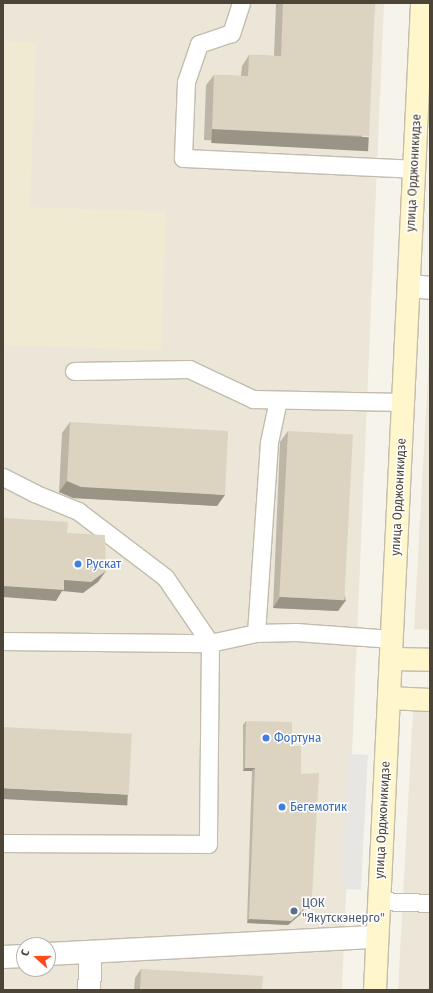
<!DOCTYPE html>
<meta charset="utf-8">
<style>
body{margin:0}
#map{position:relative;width:433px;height:993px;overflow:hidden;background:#f6f4ea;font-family:"Fira Sans Condensed",sans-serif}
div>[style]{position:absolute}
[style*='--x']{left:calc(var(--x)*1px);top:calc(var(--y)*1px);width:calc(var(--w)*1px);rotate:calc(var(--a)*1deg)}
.residential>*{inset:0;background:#ebe6d8}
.education>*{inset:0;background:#f1ead3}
.parking>*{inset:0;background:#e8e6e2;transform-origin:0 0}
.roads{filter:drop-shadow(1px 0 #c3bcac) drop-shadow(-1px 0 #c3bcac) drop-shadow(0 1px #c3bcac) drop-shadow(0 -1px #c3bcac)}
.lane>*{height:17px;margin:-8.5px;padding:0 8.5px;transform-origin:8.5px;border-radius:8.5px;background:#fff}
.street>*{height:22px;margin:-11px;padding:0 11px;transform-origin:11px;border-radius:11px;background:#fff}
.secondary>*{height:22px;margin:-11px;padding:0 11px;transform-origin:11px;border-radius:11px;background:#fff6cc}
.wall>*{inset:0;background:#bdb5a6}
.shaded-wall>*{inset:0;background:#9a9487;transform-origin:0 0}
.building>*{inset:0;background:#dcd3c1;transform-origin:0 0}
.dots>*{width:11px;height:11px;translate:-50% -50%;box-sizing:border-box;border:2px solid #fff;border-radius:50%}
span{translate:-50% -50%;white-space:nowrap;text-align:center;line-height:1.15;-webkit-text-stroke:3px #fff;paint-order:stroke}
.street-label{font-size:13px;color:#4c4537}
.shop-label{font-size:13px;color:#366cbe}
.left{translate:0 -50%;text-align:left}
.service-label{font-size:13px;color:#4e5e75}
.frame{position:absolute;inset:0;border:4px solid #4c4537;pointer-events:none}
.north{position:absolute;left:16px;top:937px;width:40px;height:40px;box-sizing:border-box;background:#fff;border:1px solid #b7b5af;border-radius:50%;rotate:291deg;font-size:11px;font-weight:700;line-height:16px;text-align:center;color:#4c4537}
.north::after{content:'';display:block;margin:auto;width:14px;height:18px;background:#ff4919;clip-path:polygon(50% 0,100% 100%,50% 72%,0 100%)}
</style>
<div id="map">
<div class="residential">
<i style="clip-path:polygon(evenodd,3px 3px,384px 3px,342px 990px,3px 990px,3px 3px,24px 945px,48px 945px,48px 969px,24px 969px,24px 945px)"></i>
<i style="clip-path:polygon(430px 338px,430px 630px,414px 629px)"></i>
<i style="clip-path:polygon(413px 710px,430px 711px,430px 990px,398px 990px)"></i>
</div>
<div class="education">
<i style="clip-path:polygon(3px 41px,36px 42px,30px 207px,166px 212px,161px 350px,3px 345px)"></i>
</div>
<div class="parking">
<i style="left:348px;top:754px;width:20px;height:135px;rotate:3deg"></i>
</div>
<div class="roads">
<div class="lane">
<i style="--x:241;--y:3;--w:32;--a:108"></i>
<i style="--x:231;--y:33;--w:34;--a:161"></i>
<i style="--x:199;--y:44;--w:40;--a:108.9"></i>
<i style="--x:186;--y:82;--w:76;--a:92.3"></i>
<i style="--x:183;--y:158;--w:231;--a:2.7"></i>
<i style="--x:74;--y:371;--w:115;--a:-1"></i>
<i style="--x:189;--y:369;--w:71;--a:25.1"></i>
<i style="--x:253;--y:399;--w:150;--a:1.1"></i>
<i style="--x:3;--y:477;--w:35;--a:27"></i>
<i style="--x:34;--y:493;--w:48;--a:22.2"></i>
<i style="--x:78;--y:511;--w:109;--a:37.2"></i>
<i style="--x:165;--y:577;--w:80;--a:55.7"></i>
<i style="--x:210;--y:643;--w:201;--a:90.6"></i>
<i style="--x:208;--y:844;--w:205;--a:-179.7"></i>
<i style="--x:256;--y:633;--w:191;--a:-86.1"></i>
<i style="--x:269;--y:442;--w:43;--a:-77.9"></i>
<i style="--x:3;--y:641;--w:207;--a:0.6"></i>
<i style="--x:210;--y:643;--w:47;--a:-12.3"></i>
<i style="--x:256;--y:633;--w:40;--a:-1.4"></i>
<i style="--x:296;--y:632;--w:96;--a:4.2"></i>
<i style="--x:379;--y:901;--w:51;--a:2.2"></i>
</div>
<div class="street">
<i style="--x:409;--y:286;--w:21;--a:5"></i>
<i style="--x:48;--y:954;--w:329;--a:-3"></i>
<i style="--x:3;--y:957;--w:21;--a:-3"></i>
<i style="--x:89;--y:990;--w:38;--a:-87"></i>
</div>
<div class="secondary">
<i style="--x:391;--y:659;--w:39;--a:1"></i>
<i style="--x:389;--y:698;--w:41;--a:2.8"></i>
<i style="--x:375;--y:990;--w:988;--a:-87.27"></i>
</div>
</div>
<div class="wall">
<i style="clip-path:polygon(276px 3px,375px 3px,361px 147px,204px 140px,206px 85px,214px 75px,241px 76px,242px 66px,249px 55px,274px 56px)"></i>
<i style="clip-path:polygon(70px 422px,217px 506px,73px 498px,59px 492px,62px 433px)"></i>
<i style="clip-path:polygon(288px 431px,346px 600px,338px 611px,273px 608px,280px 442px)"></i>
<i style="clip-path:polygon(246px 721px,292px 746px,302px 913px,288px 925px,247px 923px,252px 771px,243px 771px,243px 725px)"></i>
<i style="clip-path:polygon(141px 969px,262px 990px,134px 990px,135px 978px)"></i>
</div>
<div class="shaded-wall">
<i style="left:212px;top:129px;width:157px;height:14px;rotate:3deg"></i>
<i style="clip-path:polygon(67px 481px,225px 495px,217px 506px,73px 498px,59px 492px)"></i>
<i style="clip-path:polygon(106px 571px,98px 582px,83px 593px,62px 591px,56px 601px,3px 597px,3px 586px,64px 580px)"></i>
<i style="clip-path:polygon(280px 597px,346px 600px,338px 611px,273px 608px)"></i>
<i style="clip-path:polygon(245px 768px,255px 768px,252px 771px,243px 771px)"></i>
<i style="left:3px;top:788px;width:125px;height:11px;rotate:3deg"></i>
<i style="clip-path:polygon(304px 909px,302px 913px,288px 925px,247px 923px,249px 919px)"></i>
</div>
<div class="building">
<i style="clip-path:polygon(283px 3px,375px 3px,369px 136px,212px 129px,214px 75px,248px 76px,249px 55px,281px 56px)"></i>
<i style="clip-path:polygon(70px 422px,228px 431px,225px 495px,81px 487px,67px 481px)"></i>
<i style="left:288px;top:431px;width:65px;height:166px;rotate:3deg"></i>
<i style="clip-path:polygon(3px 518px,68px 522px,67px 533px,105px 535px,106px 571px,91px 582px,64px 580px,64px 590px,3px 586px)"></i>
<i style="clip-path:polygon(246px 721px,292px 722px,292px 746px,301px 746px,301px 774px,319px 773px,312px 896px,304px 909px,291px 921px,249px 919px,255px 768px,245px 768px)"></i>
<i style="left:3px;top:727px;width:129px;height:61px;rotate:3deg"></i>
<i style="clip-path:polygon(141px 969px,263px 976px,262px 990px,140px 990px)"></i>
</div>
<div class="dots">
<i style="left:78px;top:564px;background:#3f7fe0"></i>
<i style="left:266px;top:738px;background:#3f7fe0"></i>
<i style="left:282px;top:807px;background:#3f7fe0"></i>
<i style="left:294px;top:911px;background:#5c6f8a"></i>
</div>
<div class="street-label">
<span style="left:414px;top:173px;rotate:-87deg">улица Орджоникидзе</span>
<span style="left:399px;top:497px;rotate:-87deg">улица Орджоникидзе</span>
<span style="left:383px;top:820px;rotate:-87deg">улица Орджоникидзе</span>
</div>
<div class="shop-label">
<span class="left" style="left:86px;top:564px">Рускат</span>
<span class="left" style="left:274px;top:738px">Фортуна</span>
<span class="left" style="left:290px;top:807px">Бегемотик</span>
</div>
<div class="service-label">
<span class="left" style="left:302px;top:911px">ЦОК<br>"Якутскэнерго"</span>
</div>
<div class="frame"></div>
<div class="north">С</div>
</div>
